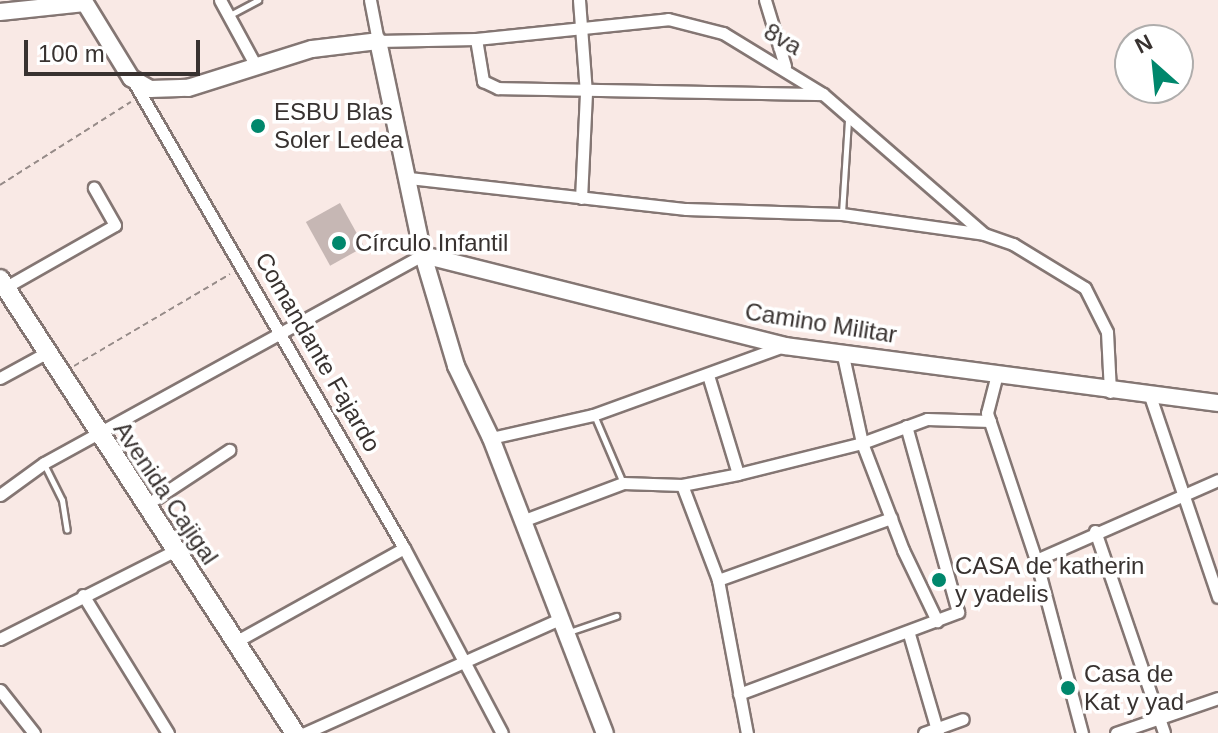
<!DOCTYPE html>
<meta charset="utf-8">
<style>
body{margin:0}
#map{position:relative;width:1218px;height:733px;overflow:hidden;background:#f9e9e5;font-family:Arial,sans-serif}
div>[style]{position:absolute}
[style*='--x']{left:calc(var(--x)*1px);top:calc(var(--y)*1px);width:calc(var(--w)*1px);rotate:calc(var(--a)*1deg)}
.building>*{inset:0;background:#c6b7b4;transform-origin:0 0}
.path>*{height:2px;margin-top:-1px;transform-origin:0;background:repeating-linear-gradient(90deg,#968b88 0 6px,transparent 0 10px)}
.roads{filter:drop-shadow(2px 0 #847673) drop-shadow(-2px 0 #847673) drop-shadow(0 2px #847673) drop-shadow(0 -2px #847673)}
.lane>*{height:5px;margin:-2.5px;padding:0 2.5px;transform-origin:2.5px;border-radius:2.5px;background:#fff}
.street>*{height:11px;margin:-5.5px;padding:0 5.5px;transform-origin:5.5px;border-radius:5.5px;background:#fff}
.secondary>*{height:16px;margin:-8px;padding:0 8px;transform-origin:8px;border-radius:8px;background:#fff}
.primary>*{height:18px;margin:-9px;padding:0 9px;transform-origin:9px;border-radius:9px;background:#fff}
.dots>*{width:22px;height:22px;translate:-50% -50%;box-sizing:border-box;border:4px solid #fff;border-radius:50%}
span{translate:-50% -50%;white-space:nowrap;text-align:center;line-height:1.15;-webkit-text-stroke:7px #fff;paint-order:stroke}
.street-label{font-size:24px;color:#383230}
.poi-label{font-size:24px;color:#383230}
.left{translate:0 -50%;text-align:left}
.north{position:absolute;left:1114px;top:24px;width:80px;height:80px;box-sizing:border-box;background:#fff;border:2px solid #afadac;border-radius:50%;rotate:333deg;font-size:22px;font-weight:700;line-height:32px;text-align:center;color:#383230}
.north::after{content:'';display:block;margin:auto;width:28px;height:36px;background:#00876c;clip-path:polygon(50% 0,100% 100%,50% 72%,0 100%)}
.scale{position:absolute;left:24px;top:40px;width:176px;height:36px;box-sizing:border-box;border:4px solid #383230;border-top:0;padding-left:10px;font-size:24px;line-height:28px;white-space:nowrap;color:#383230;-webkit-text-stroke:6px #fff;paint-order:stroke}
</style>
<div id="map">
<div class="building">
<i style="left:340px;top:203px;width:50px;height:39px;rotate:61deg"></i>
</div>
<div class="path">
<i style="--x:0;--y:185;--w:155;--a:-32.4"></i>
<i style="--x:74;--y:366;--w:181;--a:-30.5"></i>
</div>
<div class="roads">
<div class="lane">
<i style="--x:230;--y:15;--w:32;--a:-28"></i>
<i style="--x:842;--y:213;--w:94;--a:-86.3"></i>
<i style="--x:594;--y:415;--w:74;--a:66.9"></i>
<i style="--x:44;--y:464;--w:40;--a:63.4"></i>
<i style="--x:62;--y:500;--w:30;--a:81"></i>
<i style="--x:569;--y:632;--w:50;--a:-18.8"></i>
</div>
<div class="street">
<i style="--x:220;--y:0;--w:75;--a:61.4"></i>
<i style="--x:370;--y:0;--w:42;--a:79"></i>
<i style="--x:378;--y:41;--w:98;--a:-1.2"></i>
<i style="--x:476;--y:39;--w:193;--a:-5.9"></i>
<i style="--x:668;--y:19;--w:57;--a:14.3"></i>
<i style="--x:723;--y:33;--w:117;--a:31.4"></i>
<i style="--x:823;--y:94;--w:212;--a:41"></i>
<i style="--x:579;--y:0;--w:93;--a:85.7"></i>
<i style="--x:586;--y:93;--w:105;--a:92.7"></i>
<i style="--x:765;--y:0;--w:69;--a:73.1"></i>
<i style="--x:476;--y:39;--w:43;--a:80.5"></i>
<i style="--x:483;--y:81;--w:17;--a:25"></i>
<i style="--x:498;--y:88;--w:325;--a:1.1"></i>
<i style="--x:132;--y:79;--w:542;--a:59.89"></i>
<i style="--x:404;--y:548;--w:209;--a:62.1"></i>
<i style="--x:409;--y:178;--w:279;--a:6.4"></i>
<i style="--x:686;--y:209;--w:156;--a:1.8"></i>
<i style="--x:842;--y:214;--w:143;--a:8"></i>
<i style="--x:984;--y:234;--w:31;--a:19"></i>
<i style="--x:1013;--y:244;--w:84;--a:31.4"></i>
<i style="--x:1085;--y:288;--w:49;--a:63.4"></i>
<i style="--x:1107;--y:332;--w:60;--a:87.1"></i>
<i style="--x:6;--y:287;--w:125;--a:-29.6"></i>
<i style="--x:115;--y:225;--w:43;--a:-119.6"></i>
<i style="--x:842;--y:351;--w:94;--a:77.7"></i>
<i style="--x:862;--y:443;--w:115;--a:69"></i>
<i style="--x:903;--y:550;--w:79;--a:64.4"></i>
<i style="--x:997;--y:374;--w:40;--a:104.4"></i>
<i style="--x:987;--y:413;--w:155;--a:71.6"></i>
<i style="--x:1036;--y:560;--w:179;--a:75.1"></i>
<i style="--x:708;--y:375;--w:103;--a:73.1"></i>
<i style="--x:0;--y:378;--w:52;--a:-28.5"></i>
<i style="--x:1150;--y:396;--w:212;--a:71.3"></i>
<i style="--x:491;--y:438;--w:105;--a:-12.7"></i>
<i style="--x:593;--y:415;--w:203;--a:-19.9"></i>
<i style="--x:682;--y:485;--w:102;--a:69.2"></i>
<i style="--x:718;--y:580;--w:156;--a:79.3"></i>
<i style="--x:0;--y:495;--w:54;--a:-36"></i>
<i style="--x:44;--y:463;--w:432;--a:-28.8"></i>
<i style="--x:146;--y:505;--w:100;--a:-33.5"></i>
<i style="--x:522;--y:521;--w:108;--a:-20.6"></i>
<i style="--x:623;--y:483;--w:59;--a:1.9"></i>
<i style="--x:682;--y:485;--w:57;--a:-11.1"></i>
<i style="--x:738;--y:474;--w:128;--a:-14"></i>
<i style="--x:862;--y:443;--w:69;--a:-20.3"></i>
<i style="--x:927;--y:419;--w:63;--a:1.8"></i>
<i style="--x:1095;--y:531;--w:213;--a:71.1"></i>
<i style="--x:1036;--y:560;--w:199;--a:-23.7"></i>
<i style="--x:718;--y:580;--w:184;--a:-19.7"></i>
<i style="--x:83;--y:595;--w:162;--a:58.4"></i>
<i style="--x:909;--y:634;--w:103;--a:73.7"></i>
<i style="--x:0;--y:639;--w:197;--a:-26.8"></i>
<i style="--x:237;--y:641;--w:191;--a:-29.1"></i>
<i style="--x:0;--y:690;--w:55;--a:51.7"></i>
<i style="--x:739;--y:694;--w:234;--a:-20.5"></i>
<i style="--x:958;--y:612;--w:193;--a:-105.6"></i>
<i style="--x:305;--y:733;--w:279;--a:-24.1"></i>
<i style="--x:924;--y:733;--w:41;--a:-19.7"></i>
<i style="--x:1116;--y:733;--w:108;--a:-18.9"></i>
</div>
<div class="secondary">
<i style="--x:0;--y:12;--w:85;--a:-6"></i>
<i style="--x:85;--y:3;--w:88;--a:58.5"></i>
<i style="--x:131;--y:78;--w:22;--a:30"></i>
<i style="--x:150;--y:89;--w:38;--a:-2"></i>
<i style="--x:188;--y:88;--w:130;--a:-17.5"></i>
<i style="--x:312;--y:49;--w:66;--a:-6.9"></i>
<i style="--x:378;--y:41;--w:219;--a:78.1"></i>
<i style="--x:423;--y:255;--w:116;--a:73.4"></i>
<i style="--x:456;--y:366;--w:80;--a:64.1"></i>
<i style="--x:491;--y:438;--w:316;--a:68.9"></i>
<i style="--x:423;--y:255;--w:373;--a:14.1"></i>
<i style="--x:785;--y:346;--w:437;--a:7.5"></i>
</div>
<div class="primary">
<i style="--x:0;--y:279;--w:541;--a:56.99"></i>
</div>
</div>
<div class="dots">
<i style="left:258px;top:126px;background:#00876c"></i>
<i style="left:339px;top:243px;background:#00876c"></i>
<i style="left:939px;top:580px;background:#00876c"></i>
<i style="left:1068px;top:688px;background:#00876c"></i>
</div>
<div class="street-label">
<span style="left:783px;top:39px;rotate:30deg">8va</span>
<span style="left:821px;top:323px;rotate:9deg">Camino Militar</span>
<span style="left:318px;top:352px;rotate:60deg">Comandante Fajardo</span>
<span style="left:166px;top:493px;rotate:56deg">Avenida Cajigal</span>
</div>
<div class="poi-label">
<span class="left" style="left:274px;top:126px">ESBU Blas<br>Soler Ledea</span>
<span class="left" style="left:355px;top:243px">Círculo Infantil</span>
<span class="left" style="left:955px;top:580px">CASA de katherin<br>y yadelis</span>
<span class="left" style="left:1084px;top:688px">Casa de<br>Kat y yad</span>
</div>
<div class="north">N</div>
<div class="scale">100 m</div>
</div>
